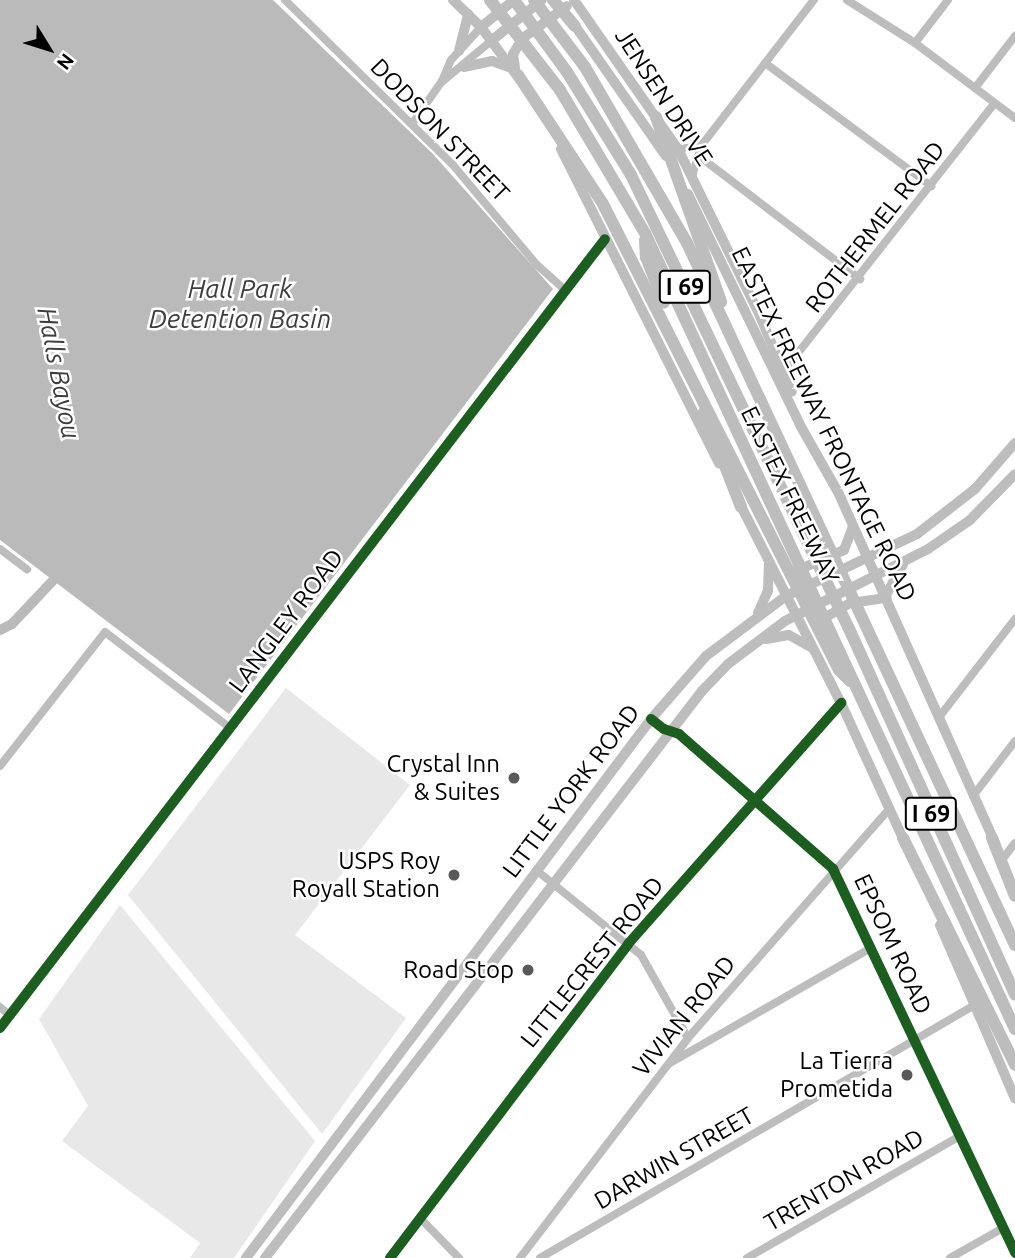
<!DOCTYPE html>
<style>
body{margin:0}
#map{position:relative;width:1015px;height:1258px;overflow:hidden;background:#fff;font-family:Ubuntu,sans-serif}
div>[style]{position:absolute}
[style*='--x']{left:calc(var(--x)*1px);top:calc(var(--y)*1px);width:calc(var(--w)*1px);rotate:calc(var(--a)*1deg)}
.green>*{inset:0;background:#e8e8e8}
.water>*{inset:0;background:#bababa}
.river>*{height:10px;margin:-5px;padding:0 5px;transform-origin:5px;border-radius:5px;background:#bababa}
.minor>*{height:8px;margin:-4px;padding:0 4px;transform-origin:4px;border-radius:4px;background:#bdbdbd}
.major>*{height:10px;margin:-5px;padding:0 5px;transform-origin:5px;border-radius:5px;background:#bdbdbd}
.highway>*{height:12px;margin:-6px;padding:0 6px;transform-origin:6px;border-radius:6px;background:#bdbdbd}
.cycleway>*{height:10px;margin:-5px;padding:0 5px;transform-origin:5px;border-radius:5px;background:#1b5e20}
.dots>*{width:19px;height:19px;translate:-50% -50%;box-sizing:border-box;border:4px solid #fff;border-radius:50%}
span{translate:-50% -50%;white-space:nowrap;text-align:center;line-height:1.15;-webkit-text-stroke:5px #fff;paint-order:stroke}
.shield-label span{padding:2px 5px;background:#fff;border:2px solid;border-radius:5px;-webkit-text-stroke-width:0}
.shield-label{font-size:23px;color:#000;font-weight:700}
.street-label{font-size:24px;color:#000}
.poi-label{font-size:24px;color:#000}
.right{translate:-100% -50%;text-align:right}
.water-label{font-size:26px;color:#3d3d3d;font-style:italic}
.north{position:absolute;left:14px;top:14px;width:70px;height:70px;-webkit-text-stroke:5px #fff;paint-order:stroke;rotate:128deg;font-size:19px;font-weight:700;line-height:28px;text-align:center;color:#000}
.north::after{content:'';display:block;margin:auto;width:24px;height:32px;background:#000;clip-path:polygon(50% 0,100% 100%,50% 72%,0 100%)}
</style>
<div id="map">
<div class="green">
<i style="clip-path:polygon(286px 688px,410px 785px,295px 935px,406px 1018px,322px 1134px,128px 895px)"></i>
<i style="clip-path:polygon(120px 905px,315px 1141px,234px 1258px,190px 1258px,200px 1243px,62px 1141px,88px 1106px,39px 1019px)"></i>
</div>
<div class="water">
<i style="clip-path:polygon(0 0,273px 0,433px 154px,553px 289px,229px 714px,0 540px)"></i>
</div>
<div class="river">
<i style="--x:0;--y:630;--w:13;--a:-27"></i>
<i style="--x:12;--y:624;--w:73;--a:-46.7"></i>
</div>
<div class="minor">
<i style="--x:285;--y:0;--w:235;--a:44.5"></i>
<i style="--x:453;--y:165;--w:129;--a:50"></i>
<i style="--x:536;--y:264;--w:39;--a:42"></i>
<i style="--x:847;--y:0;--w:80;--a:32.3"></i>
<i style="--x:915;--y:43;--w:125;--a:36.9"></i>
<i style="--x:915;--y:43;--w:54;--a:-52.5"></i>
<i style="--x:765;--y:63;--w:207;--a:36.5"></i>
<i style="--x:443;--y:81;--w:62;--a:-39.8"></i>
<i style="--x:975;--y:88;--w:66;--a:-52.4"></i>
<i style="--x:412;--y:124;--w:52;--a:-55.1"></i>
<i style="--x:442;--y:81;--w:23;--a:-67"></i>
<i style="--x:451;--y:60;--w:45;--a:-47.7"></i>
<i style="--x:678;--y:149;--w:23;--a:-7"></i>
<i style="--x:699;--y:156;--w:203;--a:37.4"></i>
<i style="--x:692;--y:177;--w:32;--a:-74"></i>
<i style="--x:701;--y:146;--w:185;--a:-52.3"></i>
<i style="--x:783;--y:372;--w:342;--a:-51.8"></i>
<i style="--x:0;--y:549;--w:34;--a:37"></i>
<i style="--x:940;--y:716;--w:123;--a:-52.3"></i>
<i style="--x:651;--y:719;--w:16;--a:38"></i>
<i style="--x:664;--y:729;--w:16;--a:18"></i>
<i style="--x:679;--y:734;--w:205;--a:41.2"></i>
<i style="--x:833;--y:869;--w:425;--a:64.6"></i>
<i style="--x:0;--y:766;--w:170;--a:-51.9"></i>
<i style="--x:105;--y:632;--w:158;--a:37.5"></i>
<i style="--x:973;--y:796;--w:69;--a:-52.6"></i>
<i style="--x:1002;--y:860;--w:21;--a:-53"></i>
<i style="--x:536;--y:870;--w:135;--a:39"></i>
<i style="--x:641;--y:955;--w:95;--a:60.5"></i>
<i style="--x:0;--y:1007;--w:13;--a:39"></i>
<i style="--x:0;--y:1028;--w:994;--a:-52.52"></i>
<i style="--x:670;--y:1063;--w:232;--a:-29.8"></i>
<i style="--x:420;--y:1218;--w:56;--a:45.7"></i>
<i style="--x:390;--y:1258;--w:394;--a:-52.8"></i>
<i style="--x:628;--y:944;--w:322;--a:-48.5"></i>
<i style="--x:520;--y:1258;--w:277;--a:-52.6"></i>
<i style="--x:688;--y:1038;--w:306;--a:-48.7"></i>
<i style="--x:540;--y:1258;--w:500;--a:-30.2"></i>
<i style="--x:747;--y:1258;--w:245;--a:-29.8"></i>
<i style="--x:950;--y:1258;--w:61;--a:-29.5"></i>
</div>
<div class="major">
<i style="--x:453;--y:0;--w:39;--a:44"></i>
<i style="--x:481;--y:27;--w:67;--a:53.5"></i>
<i style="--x:574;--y:0;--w:182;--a:55.1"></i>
<i style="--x:678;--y:149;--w:186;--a:63.8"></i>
<i style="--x:760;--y:316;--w:82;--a:67.2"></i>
<i style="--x:571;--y:20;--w:166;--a:55.1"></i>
<i style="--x:481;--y:27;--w:43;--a:-39.3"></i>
<i style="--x:491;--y:41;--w:65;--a:-38.8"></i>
<i style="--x:459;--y:51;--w:38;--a:-76"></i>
<i style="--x:464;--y:67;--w:29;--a:-12"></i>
<i style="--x:492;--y:61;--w:20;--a:20"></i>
<i style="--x:515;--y:68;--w:14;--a:-98"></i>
<i style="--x:513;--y:54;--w:19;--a:-58"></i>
<i style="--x:523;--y:38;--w:54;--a:-36"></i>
<i style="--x:561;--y:149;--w:352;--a:63.3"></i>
<i style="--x:688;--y:194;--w:257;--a:64.1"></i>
<i style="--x:800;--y:425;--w:79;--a:60.5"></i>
<i style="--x:839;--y:494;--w:382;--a:65.9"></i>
<i style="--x:739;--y:502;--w:225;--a:63.1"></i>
<i style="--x:841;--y:703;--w:154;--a:65.4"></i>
<i style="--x:796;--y:571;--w:52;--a:-23.6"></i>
<i style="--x:844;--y:550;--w:25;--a:-69"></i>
<i style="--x:886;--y:595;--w:35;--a:-61"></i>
<i style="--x:758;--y:613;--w:24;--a:-66"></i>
<i style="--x:768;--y:591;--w:26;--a:-88"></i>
<i style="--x:819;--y:621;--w:36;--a:-30"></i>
<i style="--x:850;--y:603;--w:37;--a:-8"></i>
<i style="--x:766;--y:639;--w:23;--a:-10"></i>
<i style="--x:789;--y:635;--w:26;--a:29"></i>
<i style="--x:940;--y:925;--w:189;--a:66.6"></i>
<i style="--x:246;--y:1258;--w:674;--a:-53.08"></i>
<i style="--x:651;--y:719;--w:84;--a:-48.9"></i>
<i style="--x:706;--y:656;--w:100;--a:-36.9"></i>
<i style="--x:786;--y:596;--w:145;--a:-25.3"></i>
<i style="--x:917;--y:534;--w:73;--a:-37.8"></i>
<i style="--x:975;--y:489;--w:61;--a:-49"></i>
<i style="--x:265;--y:1258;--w:716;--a:-52.38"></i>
<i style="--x:702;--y:691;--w:37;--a:-46"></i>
<i style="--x:728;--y:664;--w:71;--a:-37"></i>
<i style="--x:785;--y:621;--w:160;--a:-26.7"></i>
<i style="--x:928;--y:549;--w:51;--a:-34.6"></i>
<i style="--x:970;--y:520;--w:64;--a:-45.6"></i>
</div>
<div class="highway">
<i style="--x:490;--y:0;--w:114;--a:52.1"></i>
<i style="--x:560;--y:90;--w:166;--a:59.3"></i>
<i style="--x:645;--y:233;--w:878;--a:65.07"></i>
<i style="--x:514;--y:0;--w:89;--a:53.6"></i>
<i style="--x:567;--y:72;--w:121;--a:58.1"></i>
<i style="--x:631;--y:175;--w:508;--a:64.34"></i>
<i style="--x:851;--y:633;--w:397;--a:65.6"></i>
<i style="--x:534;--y:0;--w:84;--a:52.7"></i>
<i style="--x:585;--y:67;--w:203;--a:59.9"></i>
<i style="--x:687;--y:243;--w:775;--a:64.96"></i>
<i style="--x:553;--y:0;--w:34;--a:50"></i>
<i style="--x:518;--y:75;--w:154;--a:56.6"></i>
<i style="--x:603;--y:204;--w:522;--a:63.14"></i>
<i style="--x:839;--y:670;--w:16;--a:45"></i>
<i style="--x:656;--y:117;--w:196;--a:70.6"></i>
<i style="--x:645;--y:240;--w:17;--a:87"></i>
<i style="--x:646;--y:257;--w:49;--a:68.6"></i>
<i style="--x:704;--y:412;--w:102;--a:68.7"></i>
<i style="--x:903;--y:838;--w:253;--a:63.7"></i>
<i style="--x:992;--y:838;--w:62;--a:68.4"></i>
</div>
<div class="cycleway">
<i style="--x:651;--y:719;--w:16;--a:38"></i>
<i style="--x:664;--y:729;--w:16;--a:18"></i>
<i style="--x:679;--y:734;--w:205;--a:41.2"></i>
<i style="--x:833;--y:869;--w:425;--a:64.6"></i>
<i style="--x:0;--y:1028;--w:994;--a:-52.52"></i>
<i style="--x:390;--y:1258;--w:394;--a:-52.8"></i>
<i style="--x:628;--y:944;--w:322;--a:-48.5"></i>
</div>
<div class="dots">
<i style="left:514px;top:778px;background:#595959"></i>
<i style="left:454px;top:875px;background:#595959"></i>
<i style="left:528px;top:970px;background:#595959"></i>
<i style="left:907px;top:1075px;background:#595959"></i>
</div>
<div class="shield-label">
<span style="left:685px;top:287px">I 69</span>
<span style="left:931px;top:814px">I 69</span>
</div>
<div class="street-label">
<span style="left:664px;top:97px;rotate:57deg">JENSEN DRIVE</span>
<span style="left:440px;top:130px;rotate:46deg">DODSON STREET</span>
<span style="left:875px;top:227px;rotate:-52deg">ROTHERMEL ROAD</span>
<span style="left:824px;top:424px;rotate:64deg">EASTEX FREEWAY FRONTAGE ROAD</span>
<span style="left:790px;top:495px;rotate:64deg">EASTEX FREEWAY</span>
<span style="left:286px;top:621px;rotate:-53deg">LANGLEY ROAD</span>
<span style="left:571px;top:791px;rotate:-53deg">LITTLE YORK ROAD</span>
<span style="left:893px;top:944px;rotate:65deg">EPSOM ROAD</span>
<span style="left:592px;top:962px;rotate:-51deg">LITTLECREST ROAD</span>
<span style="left:684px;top:1016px;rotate:-51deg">VIVIAN ROAD</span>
<span style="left:674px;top:1158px;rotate:-30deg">DARWIN STREET</span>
<span style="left:844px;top:1180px;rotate:-30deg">TRENTON ROAD</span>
</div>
<div class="poi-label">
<span class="right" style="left:500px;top:778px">Crystal Inn<br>&amp; Suites</span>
<span class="right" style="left:440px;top:875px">USPS Roy<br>Royall Station</span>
<span class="right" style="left:514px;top:970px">Road Stop</span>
<span class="right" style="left:893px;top:1075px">La Tierra<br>Prometida</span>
</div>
<div class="water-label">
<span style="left:240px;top:304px">Hall Park<br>Detention Basin</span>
<span style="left:59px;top:373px;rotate:79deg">Halls Bayou</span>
</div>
<div class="north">N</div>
</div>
